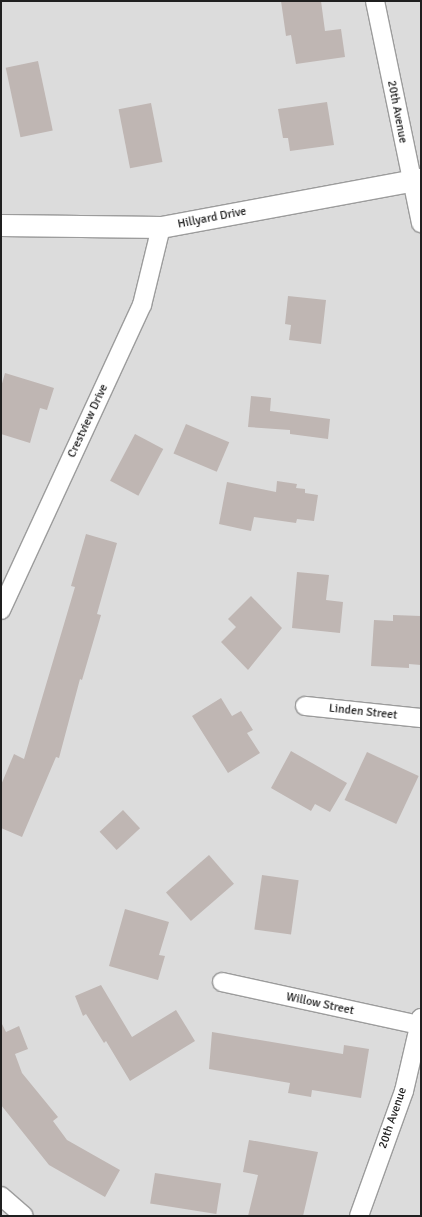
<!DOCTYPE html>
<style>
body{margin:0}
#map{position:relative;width:422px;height:1217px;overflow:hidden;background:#eeeae6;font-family:Signika,sans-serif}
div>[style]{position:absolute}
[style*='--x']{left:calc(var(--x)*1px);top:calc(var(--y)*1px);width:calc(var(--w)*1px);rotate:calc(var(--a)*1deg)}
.residential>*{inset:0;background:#dcdcdc;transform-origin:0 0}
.building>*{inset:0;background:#bfb6b3;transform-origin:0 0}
.roads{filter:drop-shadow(1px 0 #9c9c9c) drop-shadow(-1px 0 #9c9c9c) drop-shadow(0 1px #9c9c9c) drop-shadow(0 -1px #9c9c9c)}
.minor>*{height:18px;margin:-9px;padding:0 9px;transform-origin:9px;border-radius:9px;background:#fff}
.tertiary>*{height:21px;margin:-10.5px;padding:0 10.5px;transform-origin:10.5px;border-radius:10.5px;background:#fff}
span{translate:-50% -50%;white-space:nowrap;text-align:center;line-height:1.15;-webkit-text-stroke:4.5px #fff;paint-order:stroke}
.street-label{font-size:12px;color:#1f1f1f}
.frame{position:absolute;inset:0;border:2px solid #1f1f1f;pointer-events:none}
</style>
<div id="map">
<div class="residential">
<i style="left:1px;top:1px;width:420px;height:1215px"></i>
</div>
<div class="building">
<i style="clip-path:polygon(281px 1px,321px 1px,325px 31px,341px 29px,345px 57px,296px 64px,291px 35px,286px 36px)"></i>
<i style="left:38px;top:61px;width:71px;height:33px;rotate:78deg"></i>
<i style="clip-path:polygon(327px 102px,334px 145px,290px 151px,288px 138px,283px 138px,278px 109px)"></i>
<i style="left:151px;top:103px;width:60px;height:33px;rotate:79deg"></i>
<i style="clip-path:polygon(288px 296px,326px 300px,321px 344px,289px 340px,291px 325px,285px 324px)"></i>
<i style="clip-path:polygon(5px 373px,54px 388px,47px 410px,40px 408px,30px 443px,1px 434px,1px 387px)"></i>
<i style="clip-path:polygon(251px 396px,271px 398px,270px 411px,330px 419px,328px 439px,290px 434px,290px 430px,248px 427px)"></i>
<i style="left:186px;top:424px;width:47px;height:32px;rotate:23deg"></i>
<i style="left:135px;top:434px;width:32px;height:53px;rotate:28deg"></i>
<i style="clip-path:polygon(277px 481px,297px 484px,296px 488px,305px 489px,305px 493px,318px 495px,314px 521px,297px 519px,296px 523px,254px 517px,251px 531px,219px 524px,227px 482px,276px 492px)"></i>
<i style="clip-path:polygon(86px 534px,117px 543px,97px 614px,101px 615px,82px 680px,80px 679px,59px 758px,56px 757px,22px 837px,1px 828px,1px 785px,14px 754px,24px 759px,75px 587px,71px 586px)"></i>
<i style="clip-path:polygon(297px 572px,329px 575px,326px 600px,343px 602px,340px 633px,292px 628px)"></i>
<i style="clip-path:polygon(251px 596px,282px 628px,248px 670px,221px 642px,236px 627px,228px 619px)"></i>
<i style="clip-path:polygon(393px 615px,421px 616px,421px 665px,409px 664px,409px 668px,371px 666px,374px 620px,393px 621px)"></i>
<i style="clip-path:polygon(221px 698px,232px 716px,241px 711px,253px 730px,247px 733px,260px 753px,228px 773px,192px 716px)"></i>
<i style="clip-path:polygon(291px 751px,347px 783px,330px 812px,315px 804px,311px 811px,271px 788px)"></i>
<i style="left:367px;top:752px;width:57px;height:53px;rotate:25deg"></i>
<i style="left:123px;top:810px;width:25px;height:32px;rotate:47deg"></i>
<i style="left:209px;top:855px;width:38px;height:57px;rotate:49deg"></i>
<i style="left:262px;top:875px;width:37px;height:55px;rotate:8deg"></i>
<i style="clip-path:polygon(125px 909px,169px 922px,159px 955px,165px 956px,158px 980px,109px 966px)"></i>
<i style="clip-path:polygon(101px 985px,132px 1037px,176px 1010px,195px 1041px,130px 1081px,106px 1041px,104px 1043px,86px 1014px,83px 1016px,75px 996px)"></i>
<i style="clip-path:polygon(1px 1022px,6px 1032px,19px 1026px,28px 1049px,15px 1054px,22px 1073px,58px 1117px,53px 1121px,67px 1140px,120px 1170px,105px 1197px,49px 1165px,1px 1105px)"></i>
<i style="clip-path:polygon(212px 1032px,343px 1054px,344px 1045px,369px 1049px,361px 1098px,312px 1090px,311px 1097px,288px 1093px,290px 1083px,209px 1069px)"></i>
<i style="clip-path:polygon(249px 1140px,318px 1152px,303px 1216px,248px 1216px,258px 1175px,243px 1172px)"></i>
<i style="left:155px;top:1173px;width:67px;height:31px;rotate:9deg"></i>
</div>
<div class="roads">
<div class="minor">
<i style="--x:375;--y:1;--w:227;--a:78.3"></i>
<i style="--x:1;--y:610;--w:336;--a:-65.2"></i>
<i style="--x:142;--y:305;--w:80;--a:-76.3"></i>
<i style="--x:305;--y:706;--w:117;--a:5.9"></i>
<i style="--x:222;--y:982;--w:202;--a:12.3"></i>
<i style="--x:1;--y:1196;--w:30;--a:41"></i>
<i style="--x:359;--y:1216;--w:133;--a:-70.2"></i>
<i style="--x:404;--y:1091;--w:75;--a:-76.9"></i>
</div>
<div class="tertiary">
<i style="--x:1;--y:225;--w:160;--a:0.7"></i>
<i style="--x:161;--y:227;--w:264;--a:-10.5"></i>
</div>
</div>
<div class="street-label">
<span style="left:397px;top:112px;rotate:79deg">20th Avenue</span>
<span style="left:212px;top:218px;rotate:-11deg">Hillyard Drive</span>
<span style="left:88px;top:421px;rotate:-65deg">Crestview Drive</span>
<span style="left:363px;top:712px;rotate:6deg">Linden Street</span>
<span style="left:320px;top:1004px;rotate:12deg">Willow Street</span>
<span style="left:393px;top:1118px;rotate:-71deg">20th Avenue</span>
</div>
<div class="frame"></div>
</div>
